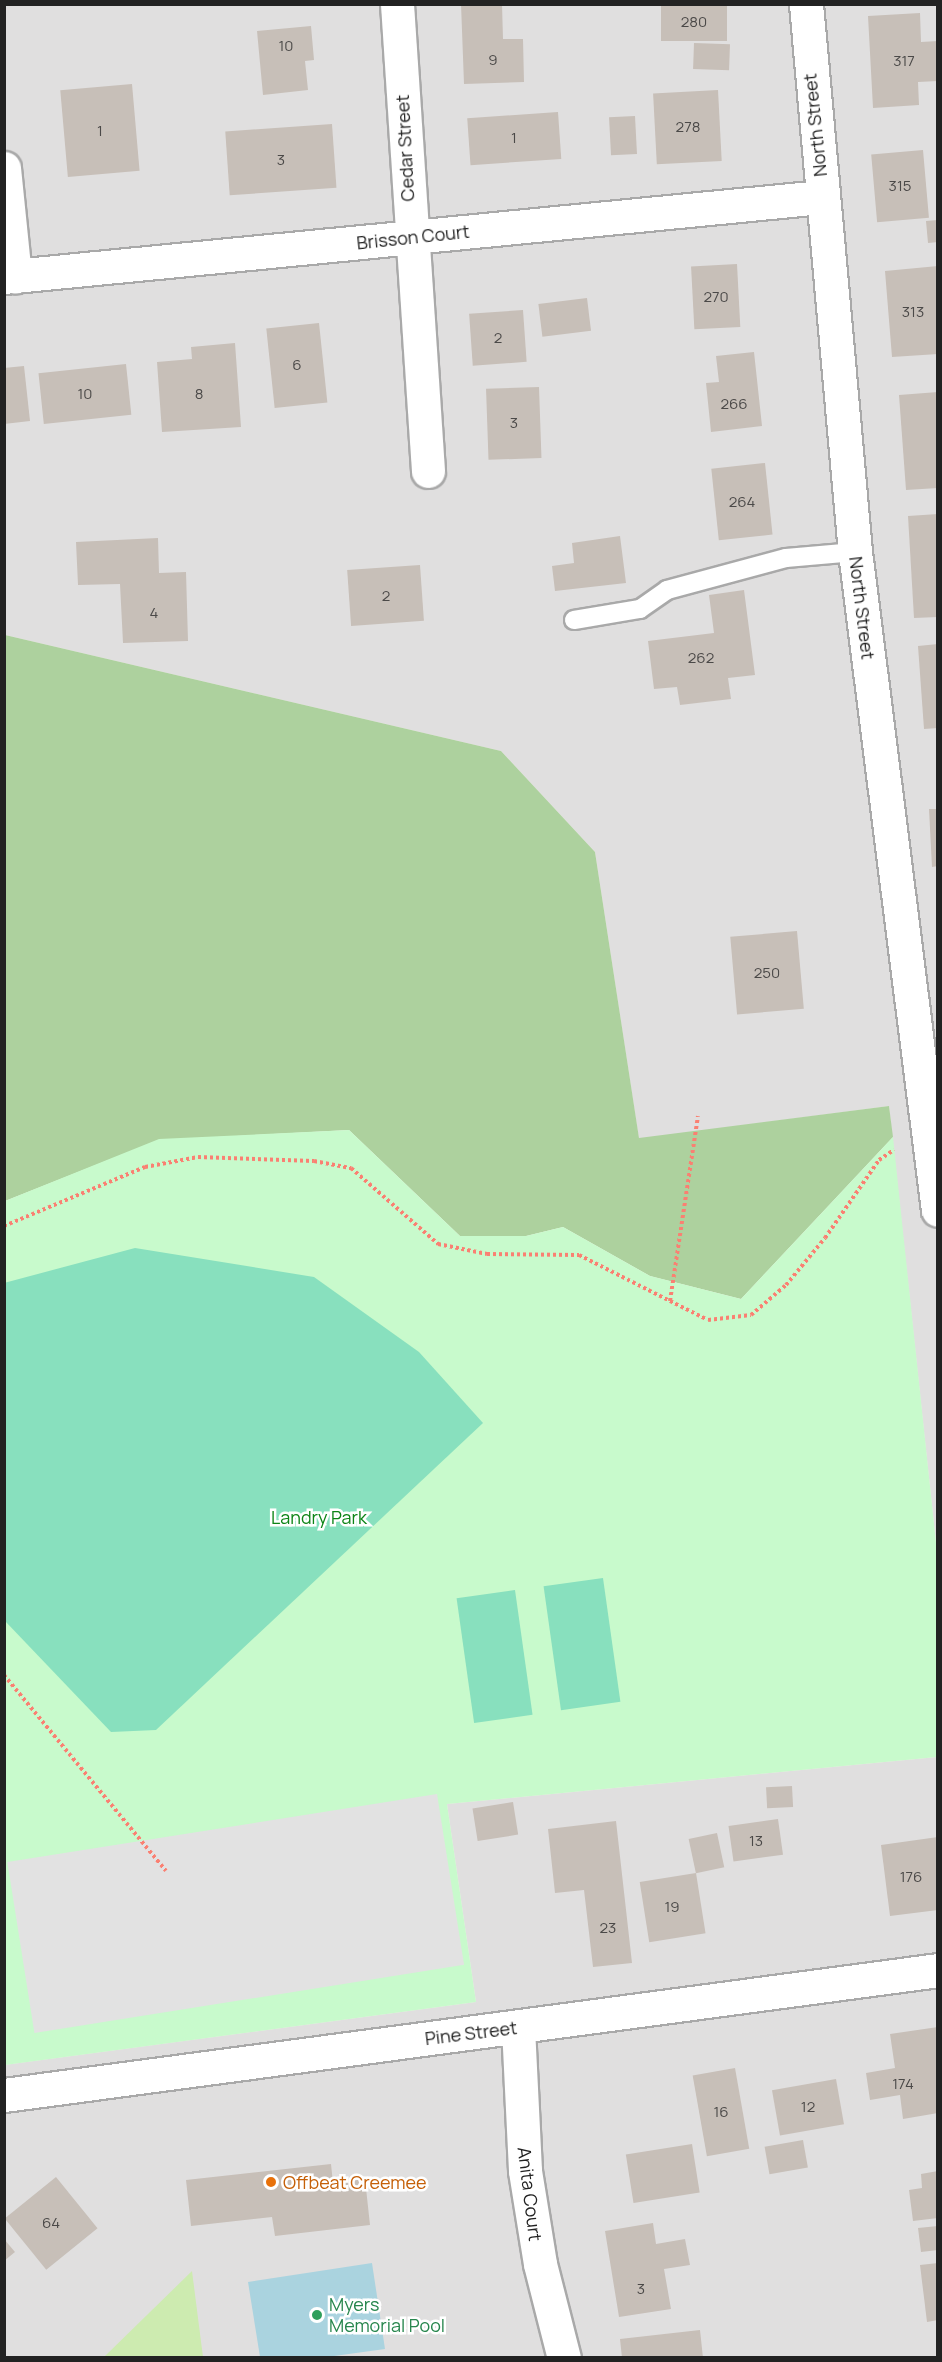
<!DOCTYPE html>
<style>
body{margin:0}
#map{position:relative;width:942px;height:2362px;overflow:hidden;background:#f2efe9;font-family:Manrope,sans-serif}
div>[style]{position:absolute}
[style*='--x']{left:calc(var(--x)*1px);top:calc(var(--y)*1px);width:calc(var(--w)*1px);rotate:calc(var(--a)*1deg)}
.residential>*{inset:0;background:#e0dfdf}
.grass>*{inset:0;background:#cdebb0}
.forest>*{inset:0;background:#add19e}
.park>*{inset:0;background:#c8facc}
.pitch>*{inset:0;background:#88e0be;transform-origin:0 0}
.parking>*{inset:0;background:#e2e2e2;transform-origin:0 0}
.water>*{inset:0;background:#aad3df}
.building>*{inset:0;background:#c7bfb8;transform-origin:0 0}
.path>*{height:4px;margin-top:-2px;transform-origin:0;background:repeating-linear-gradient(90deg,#fa8072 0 3px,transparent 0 6px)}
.roads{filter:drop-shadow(2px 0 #a9a9a9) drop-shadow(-2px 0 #a9a9a9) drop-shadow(0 2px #a9a9a9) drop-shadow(0 -2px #a9a9a9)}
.lane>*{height:18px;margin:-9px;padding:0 9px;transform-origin:9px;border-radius:9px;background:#fff}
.street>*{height:33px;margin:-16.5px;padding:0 16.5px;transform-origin:16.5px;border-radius:16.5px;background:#fff}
.dots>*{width:16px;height:16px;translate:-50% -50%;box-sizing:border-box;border:3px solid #fff;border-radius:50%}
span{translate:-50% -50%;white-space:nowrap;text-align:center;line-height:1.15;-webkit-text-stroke:5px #fff;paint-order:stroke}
.number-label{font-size:15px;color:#4b4948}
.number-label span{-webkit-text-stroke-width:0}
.street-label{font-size:18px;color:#222}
.park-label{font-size:18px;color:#0c8416}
.food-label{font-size:18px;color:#c56008}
.left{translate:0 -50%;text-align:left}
.leisure-label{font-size:18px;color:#27864d}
.frame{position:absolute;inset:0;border:6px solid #222;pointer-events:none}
</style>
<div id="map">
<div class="residential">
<i style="clip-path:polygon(5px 5px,937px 5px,937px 1552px,889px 1106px,639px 1139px,595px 852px,501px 751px,5px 635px)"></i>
<i style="clip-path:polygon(937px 1757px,937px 2357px,5px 2357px,4px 2065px,476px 2002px,447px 1804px)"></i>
</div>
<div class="grass">
<i style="clip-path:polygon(192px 2271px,203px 2357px,104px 2357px)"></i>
</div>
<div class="forest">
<i style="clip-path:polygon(5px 635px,501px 751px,595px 852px,639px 1138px,889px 1106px,893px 1137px,741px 1299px,650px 1276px,563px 1227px,526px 1236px,460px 1236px,349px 1130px,159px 1140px,5px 1201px)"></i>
</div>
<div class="park">
<i style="clip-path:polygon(349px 1130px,460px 1236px,526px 1236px,563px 1227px,650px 1276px,741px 1299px,893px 1137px,937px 1552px,937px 1757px,447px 1804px,476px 2002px,5px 2065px,5px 1201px,159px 1139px)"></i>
</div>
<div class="pitch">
<i style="clip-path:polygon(135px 1248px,314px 1277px,419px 1352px,483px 1423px,156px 1730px,111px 1732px,5px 1621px,4px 1283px)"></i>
<i style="left:603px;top:1578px;width:125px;height:60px;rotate:82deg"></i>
<i style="left:515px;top:1590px;width:126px;height:59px;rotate:82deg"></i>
</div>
<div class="parking">
<i style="left:437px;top:1794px;width:173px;height:435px;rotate:81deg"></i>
</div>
<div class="water">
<i style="clip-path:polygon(372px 2263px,385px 2349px,327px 2357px,260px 2357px,248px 2282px)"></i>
</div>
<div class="building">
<i style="clip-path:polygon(461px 4px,502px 4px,503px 39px,523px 39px,524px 82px,464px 84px)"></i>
<i style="left:661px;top:4px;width:66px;height:37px"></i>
<i style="clip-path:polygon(920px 13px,921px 42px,938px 41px,938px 81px,918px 82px,919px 105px,873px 108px,868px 16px)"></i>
<i style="clip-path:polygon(311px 26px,314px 60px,305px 61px,308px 90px,263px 95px,257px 31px)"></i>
<i style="left:694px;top:43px;width:36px;height:26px;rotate:2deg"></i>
<i style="left:132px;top:84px;width:87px;height:72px;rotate:85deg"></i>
<i style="left:718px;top:90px;width:71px;height:65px;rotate:87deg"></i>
<i style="left:558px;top:112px;width:47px;height:91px;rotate:86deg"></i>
<i style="left:635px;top:116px;width:38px;height:26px;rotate:87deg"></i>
<i style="left:332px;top:124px;width:64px;height:107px;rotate:86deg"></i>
<i style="left:923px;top:150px;width:68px;height:52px;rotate:85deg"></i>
<i style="clip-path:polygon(938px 220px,938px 242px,928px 243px,926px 221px)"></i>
<i style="left:737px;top:264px;width:63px;height:46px;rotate:87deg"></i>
<i style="clip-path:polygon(938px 266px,938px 354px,892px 357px,885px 271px)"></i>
<i style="left:587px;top:298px;width:33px;height:49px;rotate:83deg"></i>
<i style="left:523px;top:310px;width:52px;height:54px;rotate:86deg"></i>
<i style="left:319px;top:323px;width:80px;height:53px;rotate:84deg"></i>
<i style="clip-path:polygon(235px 343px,241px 427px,162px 432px,157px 362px,192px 359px,191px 347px)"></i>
<i style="clip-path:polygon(754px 352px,762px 426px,711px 432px,706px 383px,719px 382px,716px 356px)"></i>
<i style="left:126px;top:364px;width:51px;height:88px;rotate:84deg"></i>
<i style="clip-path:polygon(24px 366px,30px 421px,4px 424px,4px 368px)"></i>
<i style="left:539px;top:387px;width:71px;height:53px;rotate:88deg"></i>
<i style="clip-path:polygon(938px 392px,938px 488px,906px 490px,899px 395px)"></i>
<i style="left:765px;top:463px;width:72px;height:54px;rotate:84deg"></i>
<i style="clip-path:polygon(938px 514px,938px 617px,914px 618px,908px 516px)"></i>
<i style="clip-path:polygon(620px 536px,626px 583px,555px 591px,552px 566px,574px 563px,572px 543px)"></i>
<i style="clip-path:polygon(158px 538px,159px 573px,186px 572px,188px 641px,123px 643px,120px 584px,78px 585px,76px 542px)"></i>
<i style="left:420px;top:565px;width:56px;height:73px;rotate:86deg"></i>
<i style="clip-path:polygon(744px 590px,755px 675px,728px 678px,731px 699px,680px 705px,677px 687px,654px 689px,648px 641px,714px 633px,709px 595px)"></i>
<i style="clip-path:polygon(938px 644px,938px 728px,924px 729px,918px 646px)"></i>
<i style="clip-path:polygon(929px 809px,938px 809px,938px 866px,932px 867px)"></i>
<i style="left:797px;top:931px;width:78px;height:67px;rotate:85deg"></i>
<i style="left:792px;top:1786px;width:21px;height:26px;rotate:87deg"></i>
<i style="left:513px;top:1802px;width:33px;height:41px;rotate:81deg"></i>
<i style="left:778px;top:1819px;width:36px;height:50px;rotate:82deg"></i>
<i style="clip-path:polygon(616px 1821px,632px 1963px,593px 1967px,584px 1890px,555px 1893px,548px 1829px)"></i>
<i style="left:717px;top:1833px;width:35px;height:29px;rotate:78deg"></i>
<i style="clip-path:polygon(938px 1837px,938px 1910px,890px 1916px,881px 1845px)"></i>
<i style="left:696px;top:1873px;width:61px;height:57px;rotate:81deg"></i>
<i style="clip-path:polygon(938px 2027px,938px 2113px,903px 2119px,900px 2095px,870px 2100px,866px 2073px,895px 2068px,890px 2034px)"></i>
<i style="left:735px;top:2068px;width:82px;height:43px;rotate:80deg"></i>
<i style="left:836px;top:2079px;width:46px;height:65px;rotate:80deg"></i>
<i style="left:803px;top:2140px;width:28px;height:39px;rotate:80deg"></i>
<i style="left:692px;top:2144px;width:49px;height:67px;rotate:81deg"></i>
<i style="clip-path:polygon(331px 2164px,333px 2183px,365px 2179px,370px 2225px,275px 2236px,272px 2217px,191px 2226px,186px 2180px)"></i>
<i style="clip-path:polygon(938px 2171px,938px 2218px,913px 2221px,909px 2190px,922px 2188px,921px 2174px)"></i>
<i style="left:56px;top:2177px;width:66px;height:66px;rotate:51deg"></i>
<i style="clip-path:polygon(653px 2223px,656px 2244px,685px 2239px,690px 2265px,664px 2269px,671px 2309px,619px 2317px,605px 2231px)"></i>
<i style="clip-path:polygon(938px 2226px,938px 2250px,921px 2252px,918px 2228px)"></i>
<i style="clip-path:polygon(4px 2239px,15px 2252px,4px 2261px)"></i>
<i style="clip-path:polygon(938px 2263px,938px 2320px,927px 2322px,920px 2265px)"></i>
<i style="clip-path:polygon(700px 2330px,703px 2358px,622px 2358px,620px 2339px)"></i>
</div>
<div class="path">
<i style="--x:4;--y:1226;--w:153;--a:-22.7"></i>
<i style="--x:145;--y:1167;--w:54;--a:-10.7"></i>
<i style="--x:198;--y:1157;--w:116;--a:2"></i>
<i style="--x:314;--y:1161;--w:38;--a:11"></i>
<i style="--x:351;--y:1168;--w:116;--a:41.1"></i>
<i style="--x:438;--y:1244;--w:50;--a:11.5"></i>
<i style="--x:487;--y:1254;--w:92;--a:0.6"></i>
<i style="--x:579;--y:1255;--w:102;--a:26.8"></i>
<i style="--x:670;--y:1301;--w:187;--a:-81.4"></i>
<i style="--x:670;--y:1301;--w:42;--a:26.6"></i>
<i style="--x:708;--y:1320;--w:43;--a:-6.6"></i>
<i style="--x:751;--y:1315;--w:46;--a:-40.6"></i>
<i style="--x:786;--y:1285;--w:61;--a:-50.3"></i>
<i style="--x:825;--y:1238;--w:95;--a:-55.3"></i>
<i style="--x:879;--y:1160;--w:18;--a:-34"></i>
<i style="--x:4;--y:1675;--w:254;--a:50.4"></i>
</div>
<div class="roads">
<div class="lane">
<i style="--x:574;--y:620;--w:67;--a:-9.5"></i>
<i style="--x:640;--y:609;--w:33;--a:-35"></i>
<i style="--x:667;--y:590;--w:123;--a:-15.1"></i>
<i style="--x:786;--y:558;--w:69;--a:-5"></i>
</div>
<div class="street">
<i style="--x:397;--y:4;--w:468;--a:86.2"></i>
<i style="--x:806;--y:4;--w:550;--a:84.89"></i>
<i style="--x:855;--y:552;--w:663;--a:82.81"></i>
<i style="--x:4;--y:168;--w:109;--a:84.2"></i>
<i style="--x:4;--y:277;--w:822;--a:-5.59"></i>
<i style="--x:518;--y:2027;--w:144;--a:87.2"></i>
<i style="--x:525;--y:2171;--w:94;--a:80.8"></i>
<i style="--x:540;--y:2264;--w:97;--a:75.7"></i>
<i style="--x:4;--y:2095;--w:942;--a:-7.62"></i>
</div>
</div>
<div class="dots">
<i style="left:271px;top:2182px;background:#e8710a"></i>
<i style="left:317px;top:2315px;background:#2e9e5b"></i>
</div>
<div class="number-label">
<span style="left:694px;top:22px">280</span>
<span style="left:286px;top:46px">10</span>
<span style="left:493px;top:60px">9</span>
<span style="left:904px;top:61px">317</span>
<span style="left:688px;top:127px">278</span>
<span style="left:100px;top:131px">1</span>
<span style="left:514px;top:138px">1</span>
<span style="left:281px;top:160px">3</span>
<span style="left:900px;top:186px">315</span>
<span style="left:716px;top:297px">270</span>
<span style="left:913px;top:312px">313</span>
<span style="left:498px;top:338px">2</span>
<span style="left:297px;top:365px">6</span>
<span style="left:85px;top:394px">10</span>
<span style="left:199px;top:394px">8</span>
<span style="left:734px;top:404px">266</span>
<span style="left:514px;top:423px">3</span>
<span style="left:742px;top:502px">264</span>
<span style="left:386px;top:596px">2</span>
<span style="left:154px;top:613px">4</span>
<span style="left:701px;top:658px">262</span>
<span style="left:767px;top:973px">250</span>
<span style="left:756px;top:1841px">13</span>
<span style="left:911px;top:1877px">176</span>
<span style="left:672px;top:1907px">19</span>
<span style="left:608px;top:1928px">23</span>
<span style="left:903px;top:2084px">174</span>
<span style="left:808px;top:2107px">12</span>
<span style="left:721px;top:2112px">16</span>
<span style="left:51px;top:2223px">64</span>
<span style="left:641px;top:2289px">3</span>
</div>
<div class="street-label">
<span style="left:815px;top:125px;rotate:-96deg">North Street</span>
<span style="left:405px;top:148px;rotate:-93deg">Cedar Street</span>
<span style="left:413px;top:237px;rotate:-6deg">Brisson Court</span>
<span style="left:862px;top:608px;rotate:83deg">North Street</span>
<span style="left:471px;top:2033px;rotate:-7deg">Pine Street</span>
<span style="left:530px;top:2194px;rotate:83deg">Anita Court</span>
</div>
<div class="park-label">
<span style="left:319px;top:1517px">Landry Park</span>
</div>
<div class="food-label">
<span class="left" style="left:283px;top:2182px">Offbeat Creemee</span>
</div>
<div class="leisure-label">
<span class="left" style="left:329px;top:2315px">Myers<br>Memorial Pool</span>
</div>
<div class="frame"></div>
</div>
